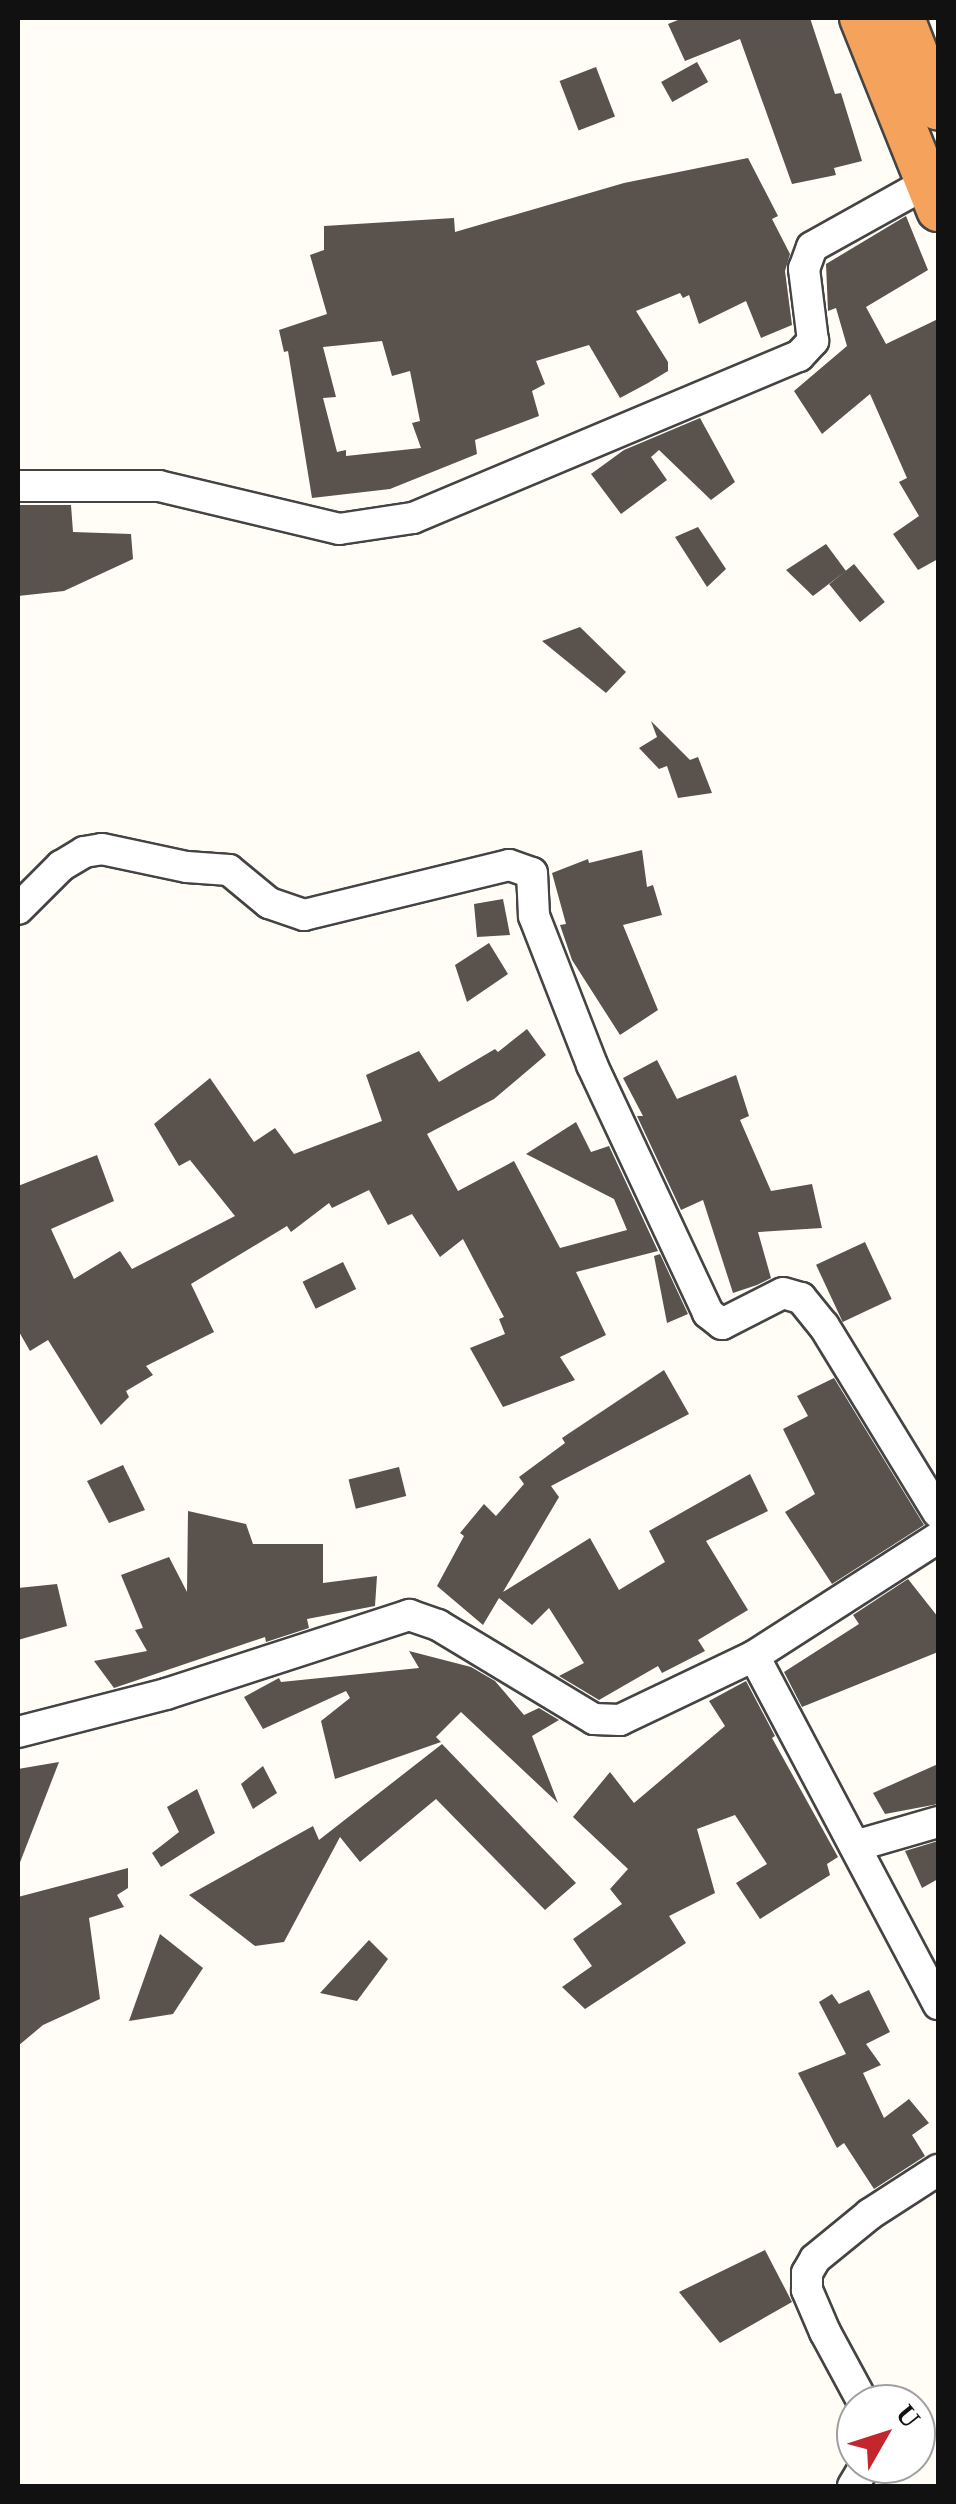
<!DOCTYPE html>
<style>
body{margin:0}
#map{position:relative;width:956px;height:2504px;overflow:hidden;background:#fffdf5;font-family:"Times New Roman",serif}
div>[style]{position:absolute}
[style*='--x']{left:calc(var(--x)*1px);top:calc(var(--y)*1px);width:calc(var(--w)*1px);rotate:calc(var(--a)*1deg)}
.building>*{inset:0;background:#5a524d;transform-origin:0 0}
.roads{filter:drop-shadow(2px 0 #444) drop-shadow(-2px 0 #444) drop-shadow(0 2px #444) drop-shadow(0 -2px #444)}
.minor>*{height:30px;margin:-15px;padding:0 15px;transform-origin:15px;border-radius:15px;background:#fff}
.highway>*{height:42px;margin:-21px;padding:0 21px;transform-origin:21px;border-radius:21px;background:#f5a25d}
span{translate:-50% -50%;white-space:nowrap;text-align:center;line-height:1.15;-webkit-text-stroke:10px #fff;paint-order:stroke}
.frame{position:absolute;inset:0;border:20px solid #111;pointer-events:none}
.north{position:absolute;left:836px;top:2384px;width:100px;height:100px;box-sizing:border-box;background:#fff;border:2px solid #a0a0a0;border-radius:50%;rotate:51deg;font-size:28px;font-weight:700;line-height:40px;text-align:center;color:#111}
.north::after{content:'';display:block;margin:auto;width:35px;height:45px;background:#c4262e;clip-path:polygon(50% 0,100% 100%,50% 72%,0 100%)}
</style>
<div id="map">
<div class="building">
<i style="clip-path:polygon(683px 18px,810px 18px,835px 94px,841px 93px,862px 161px,834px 168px,836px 175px,792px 184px,740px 39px,685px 61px,668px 24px)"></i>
<i style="left:697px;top:62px;width:23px;height:41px;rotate:61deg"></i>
<i style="left:596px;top:67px;width:53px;height:39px;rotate:69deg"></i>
<i style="clip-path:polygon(evenodd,748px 158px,778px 216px,772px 219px,790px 254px,785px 271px,792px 325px,761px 338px,746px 301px,699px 324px,689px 295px,683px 298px,680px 293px,636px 311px,668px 362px,668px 371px,648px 383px,620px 398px,589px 345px,536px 361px,545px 384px,532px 391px,539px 416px,475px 440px,477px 454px,390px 489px,312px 498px,288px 351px,284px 352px,279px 330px,327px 314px,310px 255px,324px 250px,324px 226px,454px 218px,455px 232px,624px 183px,748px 158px,382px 341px,392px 376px,410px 371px,420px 421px,412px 423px,421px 448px,346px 456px,346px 450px,337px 452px,323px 398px,336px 397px,323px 347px,382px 341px)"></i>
<i style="clip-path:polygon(906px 216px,928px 270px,866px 307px,886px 344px,938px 319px,938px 559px,918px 570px,893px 534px,919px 516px,899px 482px,907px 478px,870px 394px,822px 434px,794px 391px,847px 346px,836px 308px,828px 311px,826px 264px)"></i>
<i style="clip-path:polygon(700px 418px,735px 482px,711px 500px,659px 450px,651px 457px,667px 480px,621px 514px,591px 474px,624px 450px)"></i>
<i style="clip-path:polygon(18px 505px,71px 505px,73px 532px,131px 534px,133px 559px,64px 591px,18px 596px)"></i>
<i style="clip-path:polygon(698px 527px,726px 569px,707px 587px,675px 537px)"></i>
<i style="clip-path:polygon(826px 544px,846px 571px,813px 596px,786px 570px)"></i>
<i style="left:854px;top:564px;width:49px;height:32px;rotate:51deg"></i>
<i style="clip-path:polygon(580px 627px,626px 672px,606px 693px,542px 641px)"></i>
<i style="clip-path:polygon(651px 721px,690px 760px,698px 757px,712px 793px,678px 798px,667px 766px,659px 769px,639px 748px,657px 737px)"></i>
<i style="clip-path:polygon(642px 850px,647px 887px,653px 885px,662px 915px,623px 925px,658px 1010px,620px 1035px,572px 960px,560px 925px,566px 924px,552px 873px,588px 859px,589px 863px)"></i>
<i style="clip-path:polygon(503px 899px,510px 935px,477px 937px,474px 904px)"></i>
<i style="clip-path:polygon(489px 943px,508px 974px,467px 1002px,455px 965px)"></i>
<i style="clip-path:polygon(527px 1029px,546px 1055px,494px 1099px,427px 1134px,458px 1191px,514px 1161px,560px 1248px,627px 1230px,614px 1199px,526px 1154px,576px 1122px,591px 1152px,609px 1146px,658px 1251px,576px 1272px,606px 1335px,560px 1357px,575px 1380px,503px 1407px,470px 1348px,505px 1334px,499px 1319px,504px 1317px,463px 1239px,440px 1257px,412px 1214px,388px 1225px,369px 1190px,332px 1208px,329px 1203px,291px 1232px,287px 1226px,191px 1284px,214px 1332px,146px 1366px,153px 1375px,126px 1391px,129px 1397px,101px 1425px,48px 1340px,30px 1351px,18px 1330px,18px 1186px,97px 1155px,114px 1201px,51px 1229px,74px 1279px,120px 1251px,132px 1269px,235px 1216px,190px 1160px,179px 1166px,154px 1124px,210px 1078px,254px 1142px,275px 1128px,294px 1154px,382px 1121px,366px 1075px,419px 1051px,439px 1082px,495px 1049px,498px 1052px)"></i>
<i style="clip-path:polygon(657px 1060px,677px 1099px,736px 1075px,749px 1116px,740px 1120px,771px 1191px,812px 1184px,822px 1228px,758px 1232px,771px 1278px,757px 1285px,733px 1293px,703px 1200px,681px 1210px,645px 1133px,637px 1116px,643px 1116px,623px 1078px)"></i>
<i style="left:865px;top:1242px;width:63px;height:54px;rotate:65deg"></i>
<i style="clip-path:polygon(660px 1254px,688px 1314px,667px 1323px,654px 1256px)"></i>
<i style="left:343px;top:1262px;width:30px;height:45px;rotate:64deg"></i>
<i style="clip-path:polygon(664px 1370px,689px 1414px,551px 1486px,559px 1497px,503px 1592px,590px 1538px,619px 1590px,665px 1562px,649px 1531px,750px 1474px,768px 1511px,706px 1541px,748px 1610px,698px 1640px,705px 1651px,662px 1673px,658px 1666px,599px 1700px,559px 1676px,584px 1663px,549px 1608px,532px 1625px,499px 1598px,483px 1625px,437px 1586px,464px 1536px,460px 1533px,484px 1504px,496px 1516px,524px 1484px,519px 1477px,565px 1443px,562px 1438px)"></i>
<i style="clip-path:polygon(834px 1378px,924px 1525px,832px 1584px,785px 1512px,815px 1494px,783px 1429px,808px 1416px,797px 1396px)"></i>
<i style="clip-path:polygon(123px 1465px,145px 1510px,109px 1523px,87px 1481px)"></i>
<i style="left:399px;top:1467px;width:30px;height:52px;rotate:76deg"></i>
<i style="clip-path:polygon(188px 1511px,246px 1524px,253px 1544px,323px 1544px,323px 1583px,377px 1576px,375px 1606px,307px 1619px,309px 1628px,266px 1642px,265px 1637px,114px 1688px,94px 1661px,147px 1651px,135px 1630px,143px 1628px,121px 1575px,169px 1557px,187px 1592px)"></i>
<i style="clip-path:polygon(908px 1579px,938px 1617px,938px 1652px,802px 1707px,784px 1672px,859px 1624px,853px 1615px)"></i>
<i style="clip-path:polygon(57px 1584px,67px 1626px,18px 1640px,18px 1588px)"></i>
<i style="clip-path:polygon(409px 1651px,471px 1667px,495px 1681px,524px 1715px,539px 1708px,559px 1720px,532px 1736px,558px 1803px,461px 1712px,436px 1737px,441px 1742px,335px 1779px,321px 1721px,350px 1698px,346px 1691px,263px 1729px,244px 1697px,279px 1678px,281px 1682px,419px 1668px)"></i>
<i style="clip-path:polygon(746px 1681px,775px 1736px,772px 1738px,838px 1857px,827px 1864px,830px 1875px,760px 1919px,736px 1883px,767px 1864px,735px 1815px,697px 1829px,715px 1893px,669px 1916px,686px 1943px,585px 2009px,562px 1987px,592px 1966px,573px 1939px,622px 1904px,610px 1889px,628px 1869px,573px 1817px,610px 1772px,634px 1803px,725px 1726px,709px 1701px)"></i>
<i style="clip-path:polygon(442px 1744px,576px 1883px,545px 1910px,436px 1799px,360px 1862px,340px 1837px,284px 1942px,255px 1946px,189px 1895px,313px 1826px,319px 1840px)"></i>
<i style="clip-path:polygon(59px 1762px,19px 1865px,18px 1865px,18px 1769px)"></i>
<i style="clip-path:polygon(938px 1764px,938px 1804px,885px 1814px,873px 1793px)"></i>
<i style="clip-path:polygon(263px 1766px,277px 1793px,253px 1809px,241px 1784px)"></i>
<i style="clip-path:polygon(197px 1789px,215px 1833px,161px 1867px,152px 1853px,179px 1832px,167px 1807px)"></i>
<i style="clip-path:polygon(938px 1841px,938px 1879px,922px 1888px,905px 1851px)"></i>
<i style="clip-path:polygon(128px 1868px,128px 1888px,117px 1895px,124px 1907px,89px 1918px,100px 1999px,43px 2025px,18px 2046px,18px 1897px)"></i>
<i style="clip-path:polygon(160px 1934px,203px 1968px,173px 2014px,129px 2021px)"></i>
<i style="clip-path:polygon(369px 1940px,388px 1959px,357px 2001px,320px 1993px)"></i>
<i style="clip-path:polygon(869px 1990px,890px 2032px,866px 2044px,881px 2065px,863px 2073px,884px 2118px,909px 2099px,929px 2123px,912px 2135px,925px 2156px,874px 2189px,844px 2143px,837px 2148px,798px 2073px,846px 2054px,819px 2002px,832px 1994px,839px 2004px)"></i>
<i style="clip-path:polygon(765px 2250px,792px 2302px,720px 2343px,679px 2292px)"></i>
</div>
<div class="roads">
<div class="minor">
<i style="--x:18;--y:486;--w:141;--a:0"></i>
<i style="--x:159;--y:486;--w:185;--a:13.4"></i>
<i style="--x:339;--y:529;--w:75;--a:-8.5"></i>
<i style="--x:413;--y:518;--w:419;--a:-22.8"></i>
<i style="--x:799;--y:356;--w:21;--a:-47"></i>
<i style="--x:813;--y:341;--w:73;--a:-97.1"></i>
<i style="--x:804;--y:269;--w:23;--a:-70"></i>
<i style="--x:812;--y:247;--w:144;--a:-29.1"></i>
<i style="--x:18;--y:909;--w:61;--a:-45"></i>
<i style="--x:61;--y:866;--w:27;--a:-31"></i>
<i style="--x:84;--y:852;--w:18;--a:-9"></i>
<i style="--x:102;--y:849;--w:87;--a:12"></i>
<i style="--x:187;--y:867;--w:42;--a:4.1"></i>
<i style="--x:229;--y:870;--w:52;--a:39.5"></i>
<i style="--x:269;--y:903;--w:37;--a:19"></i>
<i style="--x:304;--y:915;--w:211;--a:-13.7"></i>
<i style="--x:509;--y:865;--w:24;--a:19"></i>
<i style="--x:532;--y:873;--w:43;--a:87.3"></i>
<i style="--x:534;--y:916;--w:160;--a:68.7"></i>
<i style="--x:592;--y:1065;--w:274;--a:64.9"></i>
<i style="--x:708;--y:1313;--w:18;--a:38"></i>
<i style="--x:722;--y:1324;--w:68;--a:-26.9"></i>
<i style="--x:783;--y:1293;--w:19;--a:16"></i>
<i style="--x:801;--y:1298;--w:36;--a:51"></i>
<i style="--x:824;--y:1326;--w:219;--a:58.6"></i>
<i style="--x:754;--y:1656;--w:394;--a:62.1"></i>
<i style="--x:18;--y:1732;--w:153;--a:-14.4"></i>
<i style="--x:166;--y:1694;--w:256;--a:-18"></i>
<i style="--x:409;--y:1615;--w:31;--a:19"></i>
<i style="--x:438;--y:1625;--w:182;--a:31.1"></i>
<i style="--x:594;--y:1719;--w:26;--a:2"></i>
<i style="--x:620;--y:1720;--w:148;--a:-25.5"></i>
<i style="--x:754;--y:1656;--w:219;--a:-32.7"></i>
<i style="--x:855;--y:1846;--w:86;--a:-16.1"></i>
<i style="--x:864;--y:2404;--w:82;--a:-118.4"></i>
<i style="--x:825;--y:2332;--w:46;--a:-113.2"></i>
<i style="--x:807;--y:2290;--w:17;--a:-90"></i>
<i style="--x:807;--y:2273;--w:16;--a:-60"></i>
<i style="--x:815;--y:2259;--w:71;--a:-39.3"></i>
<i style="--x:870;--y:2214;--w:81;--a:-32.9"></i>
<i style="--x:853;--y:2486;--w:26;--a:-59"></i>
</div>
<div class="highway">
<i style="--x:861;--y:18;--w:207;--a:68.1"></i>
<i style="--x:903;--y:18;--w:97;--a:69"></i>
</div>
</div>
<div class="frame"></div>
<div class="north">U</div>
</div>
